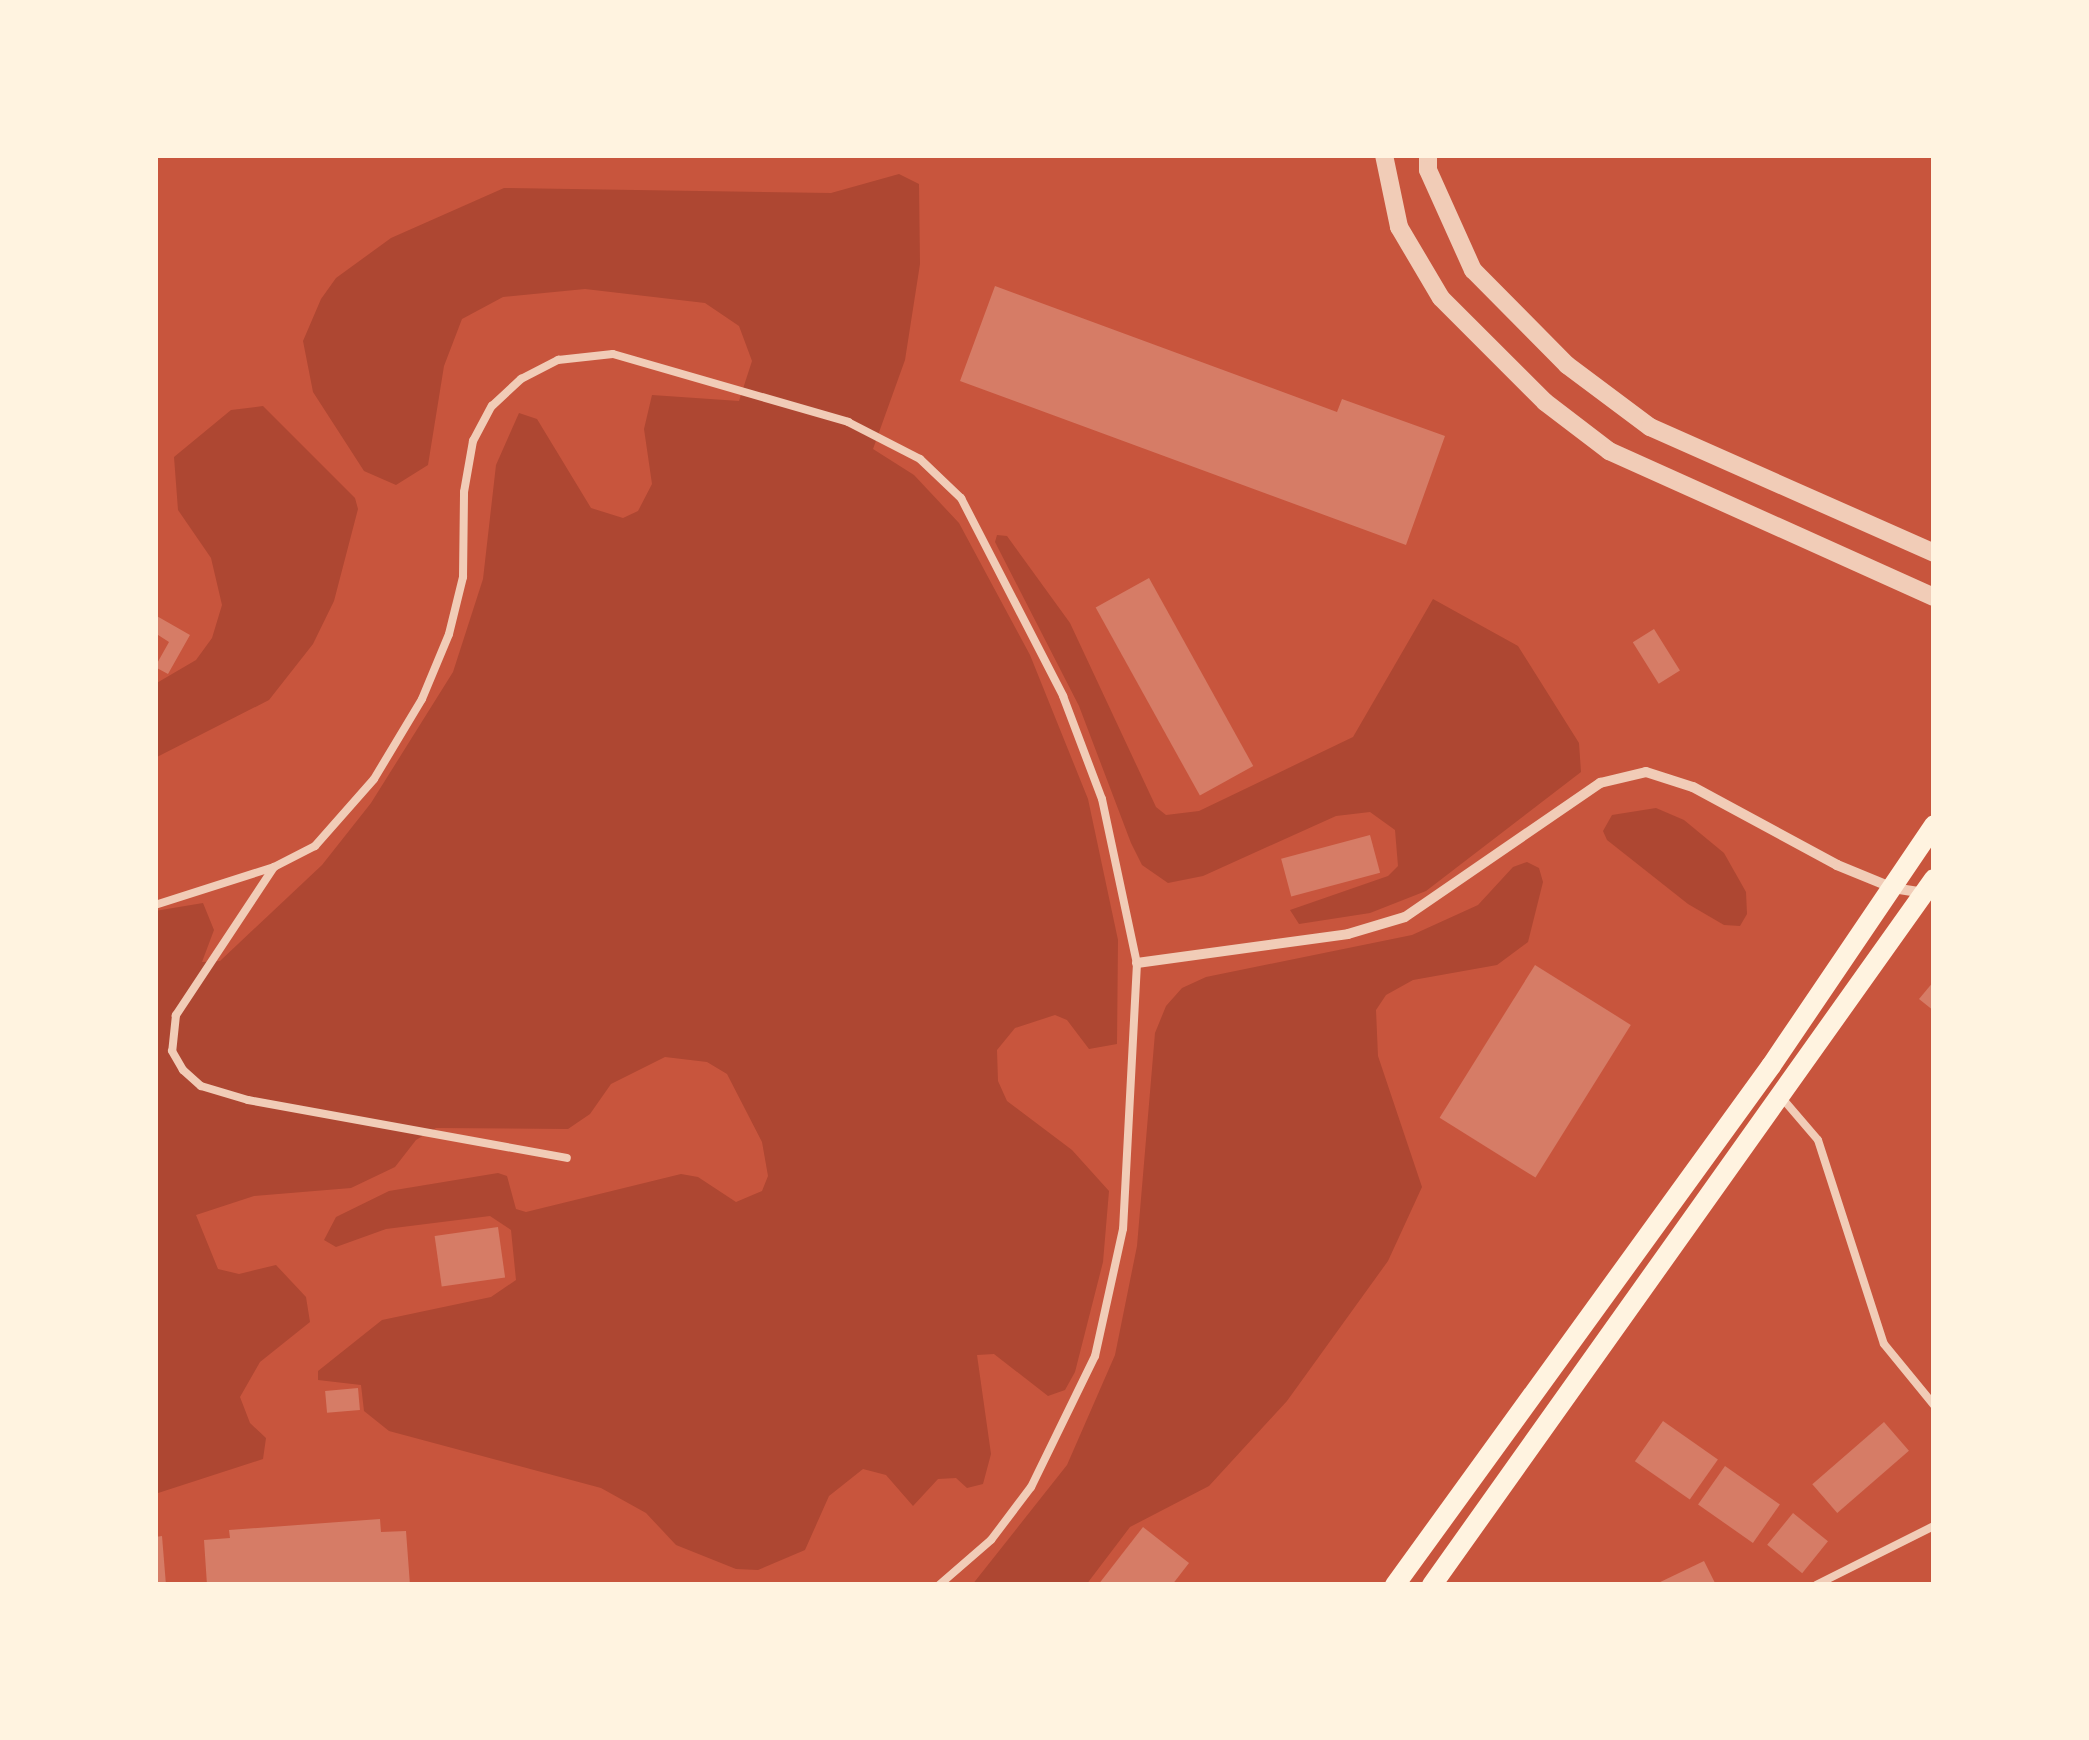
<!DOCTYPE html>
<style>
body{margin:0}
#map{position:relative;width:2089px;height:1740px;overflow:hidden;background:#c8553d;font-family:Helvetica,sans-serif}
div>[style]{position:absolute}
[style*='--x']{left:calc(var(--x)*1px);top:calc(var(--y)*1px);width:calc(var(--w)*1px);rotate:calc(var(--a)*1deg)}
.green>*{inset:0;background:#ae4732}
.building>*{inset:0;background:#d67c66;transform-origin:0 0}
.service>*{height:8px;margin:-4px;padding:0 4px;transform-origin:4px;border-radius:4px;background:#f1ccb7}
.minor>*{height:10px;margin:-5px;padding:0 5px;transform-origin:5px;border-radius:5px;background:#f1ccb7}
.tertiary>*{height:18px;margin:-9px;padding:0 9px;transform-origin:9px;border-radius:9px;background:#f1ccb7}
.secondary>*{height:20px;margin:-10px;padding:0 10px;transform-origin:10px;border-radius:10px;background:#fff3e0}
span{translate:-50% -50%;white-space:nowrap;text-align:center;line-height:1.15;-webkit-text-stroke:8px #fff3e0;paint-order:stroke}
.frame{position:absolute;inset:0;border:158px solid #fff3e0;pointer-events:none}
</style>
<div id="map">
<div class="green">
<i style="clip-path:polygon(899px 174px,919px 184px,920px 264px,905px 360px,873px 449px,914px 475px,959px 523px,1030px 655px,1088px 799px,1118px 940px,1117px 1044px,1089px 1049px,1067px 1020px,1055px 1015px,1015px 1028px,997px 1050px,998px 1081px,1007px 1101px,1072px 1150px,1109px 1191px,1103px 1262px,1075px 1372px,1065px 1390px,1048px 1396px,994px 1354px,977px 1355px,991px 1454px,983px 1484px,967px 1488px,956px 1478px,938px 1479px,913px 1506px,886px 1475px,863px 1469px,829px 1496px,805px 1550px,758px 1570px,736px 1569px,676px 1545px,646px 1513px,601px 1488px,389px 1431px,364px 1411px,361px 1385px,318px 1380px,318px 1371px,382px 1320px,491px 1297px,516px 1280px,511px 1230px,490px 1216px,386px 1229px,336px 1247px,324px 1240px,336px 1217px,389px 1191px,498px 1173px,507px 1176px,516px 1209px,526px 1212px,681px 1174px,698px 1177px,736px 1202px,762px 1191px,768px 1176px,762px 1142px,727px 1074px,707px 1062px,665px 1057px,611px 1084px,590px 1114px,568px 1129px,436px 1128px,416px 1140px,395px 1167px,351px 1188px,254px 1196px,196px 1215px,218px 1269px,239px 1274px,276px 1265px,306px 1297px,310px 1322px,260px 1362px,240px 1397px,250px 1423px,266px 1438px,263px 1459px,155px 1494px,155px 911px,203px 903px,214px 930px,202px 962px,220px 961px,322px 865px,371px 803px,453px 672px,483px 579px,496px 465px,519px 413px,537px 419px,591px 508px,623px 518px,638px 511px,652px 484px,644px 429px,652px 395px,739px 401px,752px 361px,739px 326px,705px 303px,585px 289px,503px 297px,462px 319px,444px 366px,428px 465px,396px 485px,364px 471px,313px 392px,303px 341px,321px 299px,336px 278px,391px 238px,504px 188px,831px 193px)"></i>
<i style="clip-path:polygon(263px 406px,355px 498px,358px 509px,334px 601px,313px 644px,269px 700px,155px 758px,155px 684px,196px 660px,212px 638px,222px 605px,211px 558px,178px 510px,174px 457px,231px 410px)"></i>
<i style="clip-path:polygon(997px 535px,1007px 536px,1070px 623px,1156px 807px,1166px 815px,1199px 811px,1353px 737px,1433px 599px,1518px 646px,1579px 743px,1581px 772px,1426px 891px,1370px 913px,1299px 924px,1290px 910px,1388px 876px,1398px 866px,1395px 830px,1370px 812px,1336px 816px,1203px 876px,1168px 883px,1142px 865px,1131px 843px,1079px 706px,995px 542px)"></i>
<i style="clip-path:polygon(1656px 808px,1684px 820px,1724px 853px,1746px 892px,1747px 914px,1740px 926px,1724px 925px,1688px 904px,1607px 840px,1603px 831px,1612px 815px)"></i>
<i style="clip-path:polygon(1527px 862px,1539px 868px,1543px 882px,1528px 942px,1497px 965px,1413px 980px,1386px 995px,1376px 1010px,1378px 1056px,1422px 1187px,1388px 1261px,1287px 1401px,1209px 1486px,1130px 1527px,1086px 1585px,972px 1585px,1067px 1465px,1115px 1355px,1137px 1246px,1155px 1033px,1166px 1006px,1182px 988px,1206px 977px,1412px 935px,1478px 905px,1513px 867px)"></i>
</div>
<div class="building">
<i style="clip-path:polygon(995px 286px,1337px 412px,1342px 399px,1445px 436px,1406px 545px,960px 381px)"></i>
<i style="left:1149px;top:578px;width:215px;height:61px;rotate:61deg"></i>
<i style="clip-path:polygon(155px 615px,190px 635px,168px 674px,155px 667px,169px 642px,155px 633px)"></i>
<i style="left:1654px;top:629px;width:49px;height:25px;rotate:58deg"></i>
<i style="left:1370px;top:835px;width:39px;height:92px;rotate:75deg"></i>
<i style="left:1535px;top:965px;width:113px;height:180px;rotate:32deg"></i>
<i style="clip-path:polygon(1934px 981px,1934px 1011px,1919px 999px)"></i>
<i style="left:498px;top:1227px;width:51px;height:64px;rotate:82deg"></i>
<i style="left:358px;top:1388px;width:22px;height:33px;rotate:85deg"></i>
<i style="left:1663px;top:1421px;width:67px;height:49px;rotate:35deg"></i>
<i style="left:1884px;top:1422px;width:38px;height:95px;rotate:49deg"></i>
<i style="left:1725px;top:1466px;width:67px;height:47px;rotate:35deg"></i>
<i style="left:1793px;top:1513px;width:45px;height:41px;rotate:39deg"></i>
<i style="clip-path:polygon(380px 1519px,381px 1532px,406px 1531px,410px 1585px,207px 1585px,204px 1540px,230px 1538px,229px 1530px)"></i>
<i style="clip-path:polygon(1143px 1527px,1189px 1563px,1172px 1585px,1098px 1585px)"></i>
<i style="clip-path:polygon(162px 1536px,166px 1585px,155px 1585px,155px 1537px)"></i>
<i style="clip-path:polygon(1704px 1561px,1716px 1585px,1654px 1585px)"></i>
</div>
<div class="service">
<i style="--x:274;--y:867;--w:178;--a:123.5"></i>
<i style="--x:176;--y:1015;--w:36;--a:96"></i>
<i style="--x:172;--y:1051;--w:22;--a:60"></i>
<i style="--x:183;--y:1070;--w:24;--a:42"></i>
<i style="--x:201;--y:1086;--w:49;--a:16.6"></i>
<i style="--x:248;--y:1100;--w:324;--a:10.3"></i>
<i style="--x:155;--y:905;--w:125;--a:-17.7"></i>
<i style="--x:274;--y:867;--w:46;--a:-27.1"></i>
<i style="--x:315;--y:846;--w:89;--a:-48.6"></i>
<i style="--x:374;--y:779;--w:93;--a:-59"></i>
<i style="--x:422;--y:699;--w:70;--a:-67.4"></i>
<i style="--x:449;--y:634;--w:59;--a:-76.2"></i>
<i style="--x:463;--y:577;--w:85;--a:-89.3"></i>
<i style="--x:464;--y:492;--w:52;--a:-80"></i>
<i style="--x:473;--y:441;--w:40;--a:-62"></i>
<i style="--x:492;--y:406;--w:40;--a:-43"></i>
<i style="--x:521;--y:379;--w:42;--a:-27.2"></i>
<i style="--x:558;--y:360;--w:55;--a:-6.2"></i>
<i style="--x:613;--y:354;--w:245;--a:16.1"></i>
<i style="--x:848;--y:422;--w:81;--a:27.2"></i>
<i style="--x:920;--y:459;--w:57;--a:43.6"></i>
<i style="--x:961;--y:498;--w:223;--a:62.7"></i>
<i style="--x:1063;--y:696;--w:110;--a:69.3"></i>
<i style="--x:1102;--y:799;--w:168;--a:78"></i>
<i style="--x:1137;--y:963;--w:266;--a:93"></i>
<i style="--x:1123;--y:1229;--w:130;--a:102.4"></i>
<i style="--x:1095;--y:1356;--w:146;--a:116"></i>
<i style="--x:1031;--y:1487;--w:66;--a:127"></i>
<i style="--x:991;--y:1540;--w:69;--a:139.1"></i>
<i style="--x:1782;--y:1098;--w:55;--a:49.4"></i>
<i style="--x:1818;--y:1140;--w:214;--a:72.1"></i>
<i style="--x:1884;--y:1344;--w:79;--a:50.7"></i>
<i style="--x:1816;--y:1585;--w:132;--a:-26.6"></i>
</div>
<div class="minor">
<i style="--x:1137;--y:963;--w:213;--a:-7.8"></i>
<i style="--x:1348;--y:934;--w:59;--a:-16.6"></i>
<i style="--x:1405;--y:917;--w:237;--a:-34.5"></i>
<i style="--x:1600;--y:783;--w:47;--a:-13.4"></i>
<i style="--x:1646;--y:772;--w:49;--a:17.7"></i>
<i style="--x:1693;--y:787;--w:164;--a:28.4"></i>
<i style="--x:1837;--y:865;--w:61;--a:22.3"></i>
<i style="--x:1893;--y:888;--w:32;--a:9"></i>
</div>
<div class="tertiary">
<i style="--x:1384;--y:155;--w:74;--a:78.2"></i>
<i style="--x:1399;--y:227;--w:82;--a:59.4"></i>
<i style="--x:1441;--y:298;--w:147;--a:45"></i>
<i style="--x:1545;--y:402;--w:81;--a:37.4"></i>
<i style="--x:1609;--y:451;--w:356;--a:24.2"></i>
<i style="--x:1428;--y:155;--w:15;--a:90"></i>
<i style="--x:1428;--y:170;--w:110;--a:65.8"></i>
<i style="--x:1473;--y:270;--w:134;--a:45.3"></i>
<i style="--x:1567;--y:365;--w:104;--a:36.8"></i>
<i style="--x:1650;--y:427;--w:311;--a:23.9"></i>
</div>
<div class="secondary">
<i style="--x:1395;--y:1585;--w:641;--a:-54.08"></i>
<i style="--x:1771;--y:1066;--w:291;--a:-55.9"></i>
<i style="--x:1432;--y:1585;--w:866;--a:-54.59"></i>
</div>
<div class="frame"></div>
</div>
